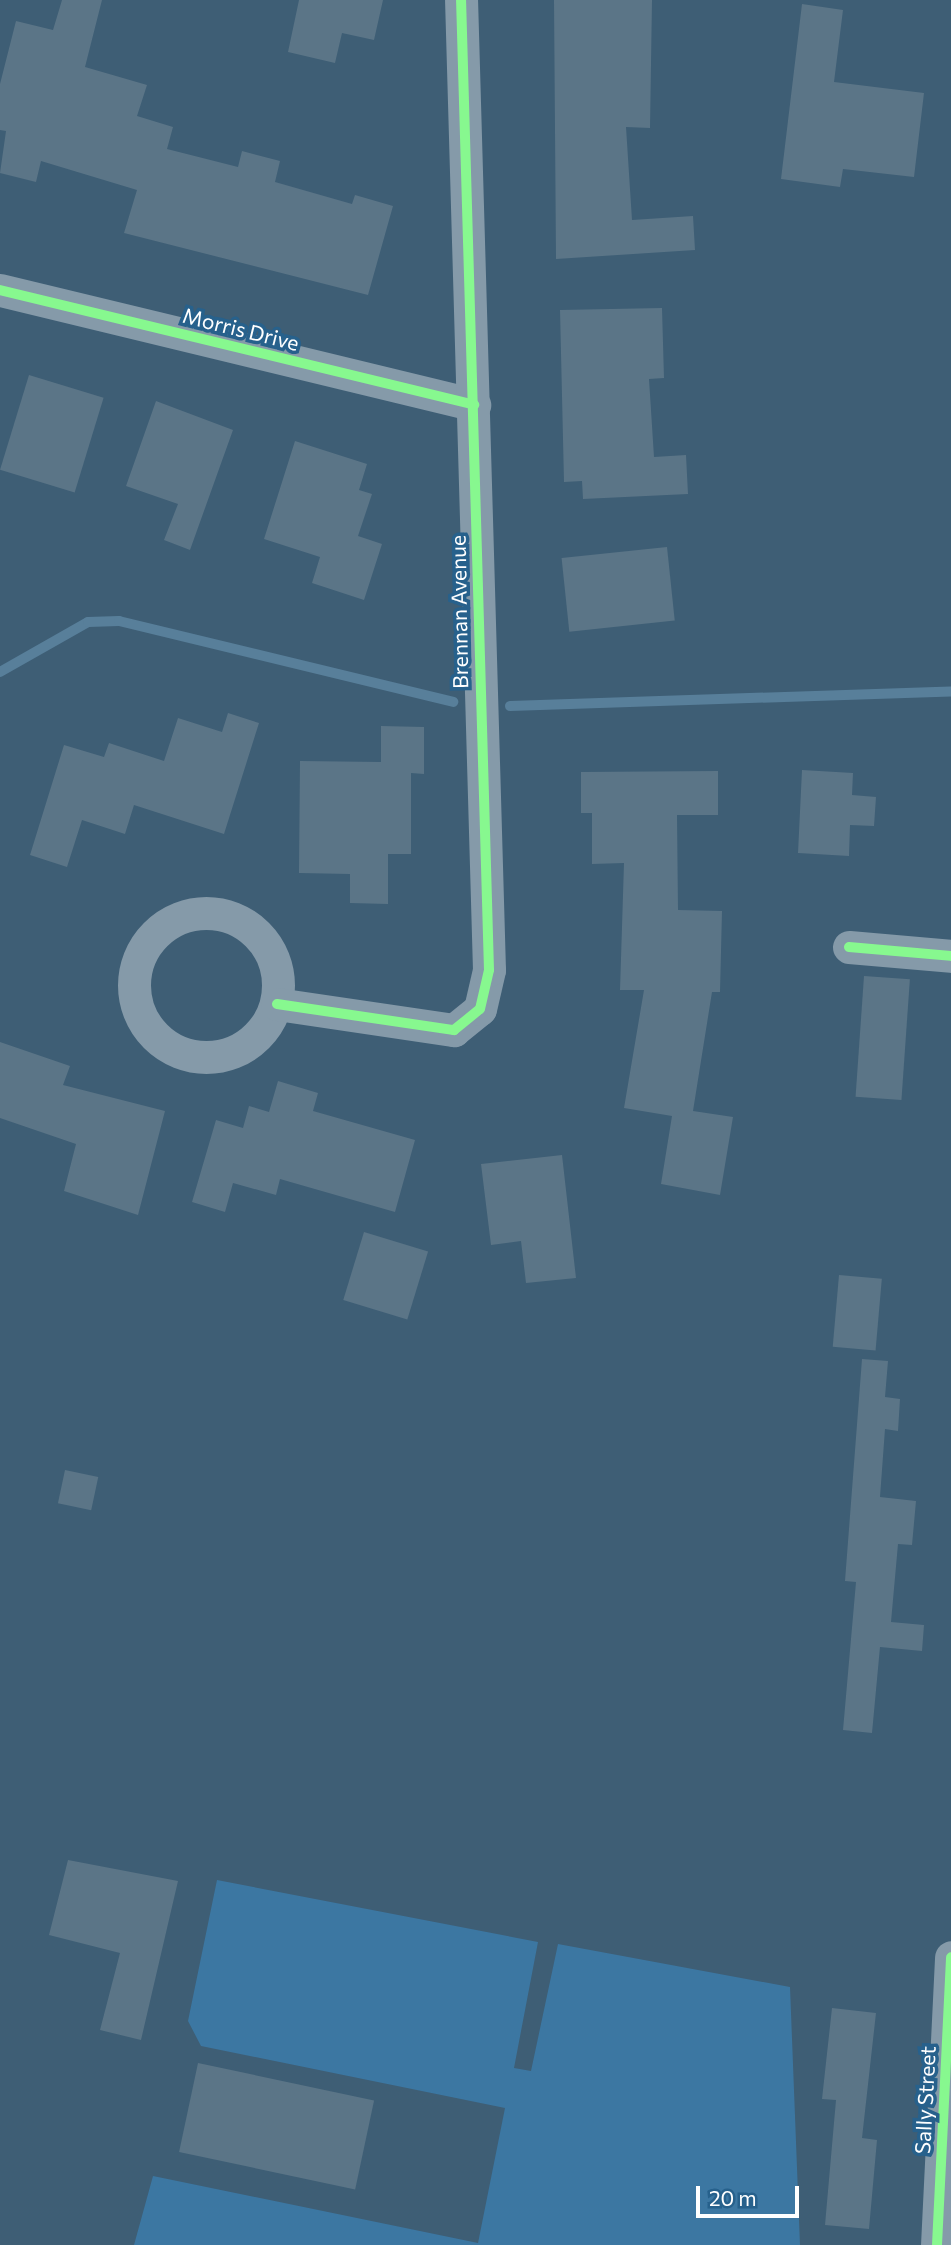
<!DOCTYPE html>
<style>
body{margin:0}
#map{position:relative;width:951px;height:2245px;overflow:hidden;background:#3e5e75;font-family:Commissioner,sans-serif}
div>[style]{position:absolute}
[style*='--x']{left:calc(var(--x)*1px);top:calc(var(--y)*1px);width:calc(var(--w)*1px);rotate:calc(var(--a)*1deg)}
.green>*{inset:0;background:#3c77a2}
.stream>*{height:10px;margin:-5px;padding:0 5px;transform-origin:5px;border-radius:5px;background:#587f9a}
.building>*{inset:0;background:#5b7587;transform-origin:0 0}
.street>*{height:33px;margin:-16.5px;padding:0 16.5px;transform-origin:16.5px;border-radius:16.5px;background:#859aa9}
.street>.ring{margin:-16.5px;padding:0;box-sizing:content-box;background:none;border:33px solid #859aa9;border-radius:50%}
.cycleway>*{height:10px;margin:-5px;padding:0 5px;transform-origin:5px;border-radius:5px;background:#87f88f}
span{translate:-50% -50%;white-space:nowrap;text-align:center;line-height:1.15;-webkit-text-stroke:7px #27618c;paint-order:stroke}
.street-label{font-size:21px;color:#fff}
.scale{position:absolute;left:696px;top:2186px;width:103px;height:32px;box-sizing:border-box;border:4px solid #fff;border-top:0;padding-left:9px;font-size:21px;line-height:24px;white-space:nowrap;color:#fff;-webkit-text-stroke:5px #27618c;paint-order:stroke}
</style>
<div id="map">
<div class="green">
<i style="clip-path:polygon(217px 1880px,538px 1942px,514px 2068px,531px 2071px,558px 1944px,790px 1987px,800px 2245px,134px 2245px,153px 2176px,478px 2243px,505px 2108px,201px 2046px,188px 2021px)"></i>
</div>
<div class="stream">
<i style="--x:0;--y:672;--w:101;--a:-29.6"></i>
<i style="--x:88;--y:622;--w:31;--a:-2"></i>
<i style="--x:119;--y:621;--w:344;--a:13.6"></i>
<i style="--x:510;--y:706;--w:441;--a:-1.9"></i>
</div>
<div class="building">
<i style="clip-path:polygon(62px 0,102px 0,85px 67px,147px 85px,137px 116px,173px 127px,167px 149px,238px 167px,242px 151px,280px 161px,275px 182px,352px 204px,355px 195px,393px 206px,368px 295px,124px 233px,137px 190px,41px 161px,36px 182px,0 173px,6px 131px,0 130px,0 84px,16px 21px,53px 30px)"></i>
<i style="clip-path:polygon(299px 0,383px 0,374px 40px,342px 33px,335px 63px,288px 52px)"></i>
<i style="clip-path:polygon(554px 0,652px 0,650px 128px,626px 127px,632px 220px,693px 216px,695px 250px,556px 259px)"></i>
<i style="clip-path:polygon(802px 4px,843px 10px,834px 82px,924px 93px,914px 177px,843px 169px,840px 187px,781px 179px)"></i>
<i style="clip-path:polygon(662px 308px,664px 378px,649px 379px,654px 457px,686px 455px,688px 494px,583px 499px,582px 481px,564px 482px,560px 310px)"></i>
<i style="left:29px;top:375px;width:78px;height:99px;rotate:17deg"></i>
<i style="clip-path:polygon(156px 401px,233px 430px,190px 550px,164px 540px,178px 504px,126px 486px)"></i>
<i style="clip-path:polygon(295px 441px,367px 464px,359px 490px,372px 494px,358px 536px,382px 544px,364px 600px,312px 583px,320px 557px,264px 539px)"></i>
<i style="left:667px;top:547px;width:74px;height:106px;rotate:84deg"></i>
<i style="clip-path:polygon(228px 713px,259px 723px,224px 834px,134px 805px,125px 834px,82px 820px,67px 867px,30px 855px,64px 745px,104px 757px,109px 743px,164px 761px,178px 718px,222px 732px)"></i>
<i style="clip-path:polygon(381px 726px,424px 727px,424px 774px,411px 773px,411px 854px,388px 854px,388px 904px,350px 903px,350px 874px,299px 873px,300px 761px,381px 762px)"></i>
<i style="clip-path:polygon(802px 770px,853px 773px,852px 795px,876px 797px,874px 826px,850px 825px,849px 856px,798px 853px)"></i>
<i style="clip-path:polygon(718px 771px,718px 815px,677px 815px,678px 910px,722px 911px,720px 992px,712px 992px,693px 1111px,733px 1117px,720px 1195px,661px 1184px,672px 1116px,624px 1108px,644px 990px,620px 990px,624px 863px,592px 864px,592px 813px,581px 813px,581px 772px)"></i>
<i style="left:864px;top:976px;width:46px;height:121px;rotate:4deg"></i>
<i style="clip-path:polygon(0 1042px,70px 1066px,63px 1085px,165px 1111px,138px 1215px,64px 1191px,76px 1144px,0 1118px)"></i>
<i style="clip-path:polygon(278px 1081px,318px 1093px,313px 1111px,415px 1140px,395px 1212px,280px 1179px,276px 1195px,233px 1183px,225px 1212px,192px 1202px,216px 1120px,243px 1128px,249px 1106px,269px 1112px)"></i>
<i style="clip-path:polygon(562px 1155px,576px 1278px,526px 1283px,521px 1241px,491px 1245px,481px 1164px)"></i>
<i style="left:364px;top:1232px;width:67px;height:71px;rotate:17deg"></i>
<i style="left:839px;top:1275px;width:43px;height:72px;rotate:5deg"></i>
<i style="clip-path:polygon(862px 1359px,888px 1361px,885px 1397px,900px 1399px,898px 1431px,885px 1429px,880px 1497px,916px 1501px,912px 1545px,898px 1544px,891px 1622px,924px 1625px,922px 1651px,880px 1647px,872px 1733px,843px 1730px,856px 1582px,845px 1581px)"></i>
<i style="left:65px;top:1470px;width:34px;height:34px;rotate:12deg"></i>
<i style="clip-path:polygon(68px 1860px,178px 1881px,141px 2040px,100px 2030px,120px 1953px,49px 1935px)"></i>
<i style="clip-path:polygon(832px 2008px,876px 2013px,862px 2138px,877px 2140px,869px 2229px,825px 2225px,836px 2100px,822px 2099px)"></i>
<i style="left:198px;top:2063px;width:180px;height:91px;rotate:12deg"></i>
</div>
<div class="street">
<i style="--x:0;--y:290;--w:488;--a:13.6"></i>
<i class="ring" style="left:134px;top:913px;width:111px;height:111px"></i>
<i style="--x:849;--y:947;--w:102;--a:5"></i>
<i style="--x:277;--y:1004;--w:179;--a:8.4"></i>
<i style="--x:454;--y:1030;--w:33;--a:-39"></i>
<i style="--x:480;--y:1009;--w:40;--a:-77"></i>
<i style="--x:489;--y:970;--w:970;--a:-91.65"></i>
<i style="--x:937;--y:2245;--w:288;--a:-87.2"></i>
</div>
<div class="cycleway">
<i style="--x:0;--y:290;--w:488;--a:13.6"></i>
<i style="--x:849;--y:947;--w:102;--a:5"></i>
<i style="--x:277;--y:1004;--w:179;--a:8.4"></i>
<i style="--x:454;--y:1030;--w:33;--a:-39"></i>
<i style="--x:480;--y:1009;--w:40;--a:-77"></i>
<i style="--x:489;--y:970;--w:970;--a:-91.65"></i>
<i style="--x:937;--y:2245;--w:288;--a:-87.2"></i>
</div>
<div class="street-label">
<span style="left:241px;top:329px;rotate:14deg">Morris Drive</span>
<span style="left:459px;top:612px;rotate:-91deg">Brennan Avenue</span>
<span style="left:925px;top:2100px;rotate:-87deg">Sally Street</span>
</div>
<div class="scale">20 m</div>
</div>
